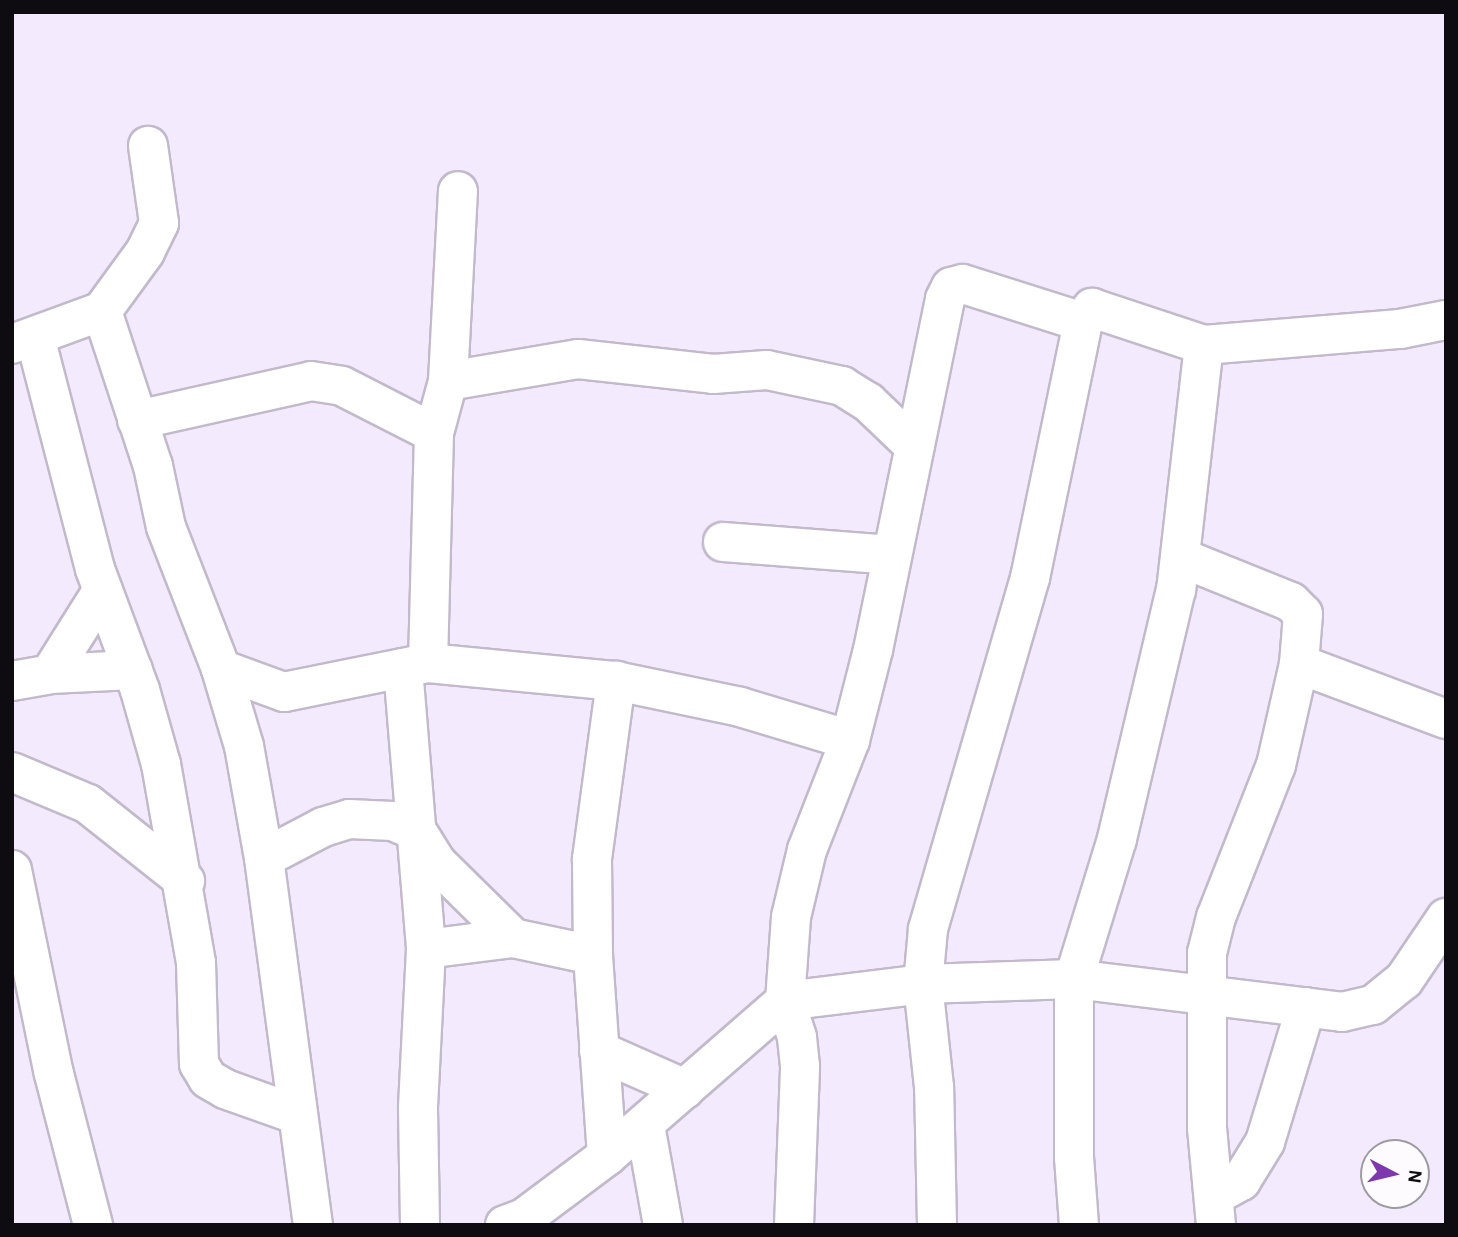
<!DOCTYPE html>
<style>
body{margin:0}
#map{position:relative;width:1458px;height:1237px;overflow:hidden;background:#f3eafd;font-family:"Alegreya Sans",sans-serif}
div>[style]{position:absolute}
[style*='--x']{left:calc(var(--x)*1px);top:calc(var(--y)*1px);width:calc(var(--w)*1px);rotate:calc(var(--a)*1deg)}
.roads{filter:drop-shadow(2px 0 #c2b9cb) drop-shadow(-2px 0 #c2b9cb) drop-shadow(0 2px #c2b9cb) drop-shadow(0 -2px #c2b9cb)}
.minor>*{height:38px;margin:-19px;padding:0 19px;transform-origin:19px;border-radius:19px;background:#fff}
span{translate:-50% -50%;white-space:nowrap;text-align:center;line-height:1.15;-webkit-text-stroke:7px #fdfbfe;paint-order:stroke}
.frame{position:absolute;inset:0;border:14px solid #0e0b11;pointer-events:none}
.north{position:absolute;left:1360px;top:1139px;width:70px;height:70px;box-sizing:border-box;background:#fdfbfe;border:2px solid #9d9b9f;border-radius:50%;rotate:97deg;font-size:19px;font-weight:700;line-height:28px;text-align:center;color:#0e0b11}
.north::after{content:'';display:block;margin:auto;width:24px;height:32px;background:#7c38ac;clip-path:polygon(50% 0,100% 100%,50% 72%,0 100%)}
</style>
<div id="map">
<div class="roads">
<div class="minor">
<i style="--x:102;--y:311;--w:163;--a:71.8"></i>
<i style="--x:153;--y:466;--w:62;--a:78"></i>
<i style="--x:166;--y:527;--w:152;--a:68.8"></i>
<i style="--x:221;--y:669;--w:80;--a:73.4"></i>
<i style="--x:244;--y:746;--w:114;--a:79.9"></i>
<i style="--x:264;--y:858;--w:370;--a:82.4"></i>
<i style="--x:35;--y:337;--w:240;--a:75.5"></i>
<i style="--x:95;--y:569;--w:129;--a:69.6"></i>
<i style="--x:140;--y:690;--w:77;--a:74.2"></i>
<i style="--x:161;--y:764;--w:202;--a:80"></i>
<i style="--x:196;--y:963;--w:101;--a:88.3"></i>
<i style="--x:199;--y:1064;--w:17;--a:59"></i>
<i style="--x:208;--y:1079;--w:20;--a:30"></i>
<i style="--x:225;--y:1089;--w:77;--a:19.6"></i>
<i style="--x:12;--y:344;--w:96;--a:-20.1"></i>
<i style="--x:102;--y:311;--w:73;--a:-53.9"></i>
<i style="--x:145;--y:252;--w:32;--a:-64"></i>
<i style="--x:159;--y:223;--w:78;--a:-98.1"></i>
<i style="--x:1204;--y:345;--w:197;--a:-4.7"></i>
<i style="--x:1400;--y:329;--w:47;--a:-11.1"></i>
<i style="--x:448;--y:381;--w:132;--a:-9.6"></i>
<i style="--x:578;--y:359;--w:136;--a:6.3"></i>
<i style="--x:713;--y:374;--w:54;--a:-4.2"></i>
<i style="--x:767;--y:370;--w:77;--a:12"></i>
<i style="--x:842;--y:386;--w:31;--a:32"></i>
<i style="--x:868;--y:402;--w:64;--a:43.7"></i>
<i style="--x:137;--y:420;--w:178;--a:-12.6"></i>
<i style="--x:311;--y:381;--w:31;--a:9"></i>
<i style="--x:342;--y:386;--w:103;--a:27.1"></i>
<i style="--x:723;--y:542;--w:169;--a:4.4"></i>
<i style="--x:1182;--y:558;--w:118;--a:22"></i>
<i style="--x:1291;--y:602;--w:17;--a:45"></i>
<i style="--x:1303;--y:614;--w:50;--a:94.6"></i>
<i style="--x:1299;--y:664;--w:104;--a:102.8"></i>
<i style="--x:1276;--y:765;--w:163;--a:111.5"></i>
<i style="--x:1216;--y:917;--w:37;--a:104"></i>
<i style="--x:1207;--y:953;--w:175;--a:90"></i>
<i style="--x:1207;--y:1128;--w:97;--a:84.7"></i>
<i style="--x:428;--y:663;--w:230;--a:-88.5"></i>
<i style="--x:434;--y:433;--w:54;--a:-74.9"></i>
<i style="--x:448;--y:381;--w:190;--a:-87"></i>
<i style="--x:1299;--y:664;--w:157;--a:20.5"></i>
<i style="--x:403;--y:668;--w:282;--a:85.3"></i>
<i style="--x:426;--y:949;--w:160;--a:92.9"></i>
<i style="--x:418;--y:1109;--w:116;--a:89"></i>
<i style="--x:221;--y:669;--w:67;--a:20.1"></i>
<i style="--x:284;--y:692;--w:147;--a:-11.4"></i>
<i style="--x:428;--y:663;--w:189;--a:5.5"></i>
<i style="--x:616;--y:681;--w:127;--a:11.8"></i>
<i style="--x:740;--y:707;--w:115;--a:16.7"></i>
<i style="--x:50;--y:674;--w:99;--a:-57.8"></i>
<i style="--x:12;--y:681;--w:39;--a:-10"></i>
<i style="--x:50;--y:674;--w:83;--a:-2.8"></i>
<i style="--x:12;--y:772;--w:82;--a:22.8"></i>
<i style="--x:88;--y:804;--w:124;--a:38.4"></i>
<i style="--x:264;--y:858;--w:67;--a:-27.7"></i>
<i style="--x:323;--y:827;--w:27;--a:-17"></i>
<i style="--x:349;--y:819;--w:44;--a:2.6"></i>
<i style="--x:393;--y:821;--w:26;--a:23"></i>
<i style="--x:417;--y:831;--w:38;--a:58"></i>
<i style="--x:437;--y:863;--w:107;--a:44.6"></i>
<i style="--x:12;--y:870;--w:208;--a:78.4"></i>
<i style="--x:54;--y:1074;--w:156;--a:75.5"></i>
<i style="--x:426;--y:949;--w:88;--a:-7.2"></i>
<i style="--x:513;--y:938;--w:82;--a:12"></i>
<i style="--x:599;--y:1051;--w:94;--a:23.8"></i>
<i style="--x:645;--y:1125;--w:102;--a:79.8"></i>
<i style="--x:607;--y:1156;--w:201;--a:-94"></i>
<i style="--x:593;--y:955;--w:96;--a:-90.6"></i>
<i style="--x:592;--y:859;--w:180;--a:-82.3"></i>
<i style="--x:1214;--y:1196;--w:31;--a:-29"></i>
<i style="--x:1241;--y:1181;--w:46;--a:-58.4"></i>
<i style="--x:1265;--y:1142;--w:141;--a:-73.1"></i>
<i style="--x:505;--y:1225;--w:20;--a:-20"></i>
<i style="--x:524;--y:1218;--w:104;--a:-36.8"></i>
<i style="--x:607;--y:1156;--w:236;--a:-41"></i>
<i style="--x:785;--y:1001;--w:139;--a:-7"></i>
<i style="--x:923;--y:984;--w:151;--a:-1.9"></i>
<i style="--x:1074;--y:979;--w:270;--a:7"></i>
<i style="--x:1342;--y:1012;--w:32;--a:-13"></i>
<i style="--x:1373;--y:1005;--w:40;--a:-39"></i>
<i style="--x:1404;--y:980;--w:75;--a:-55.9"></i>
<i style="--x:794;--y:1225;--w:159;--a:-87.8"></i>
<i style="--x:800;--y:1066;--w:29;--a:-96"></i>
<i style="--x:797;--y:1037;--w:38;--a:-108"></i>
<i style="--x:785;--y:1001;--w:84;--a:-85.9"></i>
<i style="--x:791;--y:917;--w:69;--a:-76.6"></i>
<i style="--x:807;--y:850;--w:118;--a:-68.6"></i>
<i style="--x:850;--y:740;--w:93;--a:-75.7"></i>
<i style="--x:873;--y:650;--w:358;--a:-78.4"></i>
<i style="--x:945;--y:299;--w:13;--a:-63"></i>
<i style="--x:951;--y:287;--w:12;--a:-14"></i>
<i style="--x:963;--y:284;--w:126;--a:17.6"></i>
<i style="--x:937;--y:1225;--w:138;--a:-91.2"></i>
<i style="--x:934;--y:1087;--w:104;--a:-96.1"></i>
<i style="--x:923;--y:984;--w:55;--a:-84.8"></i>
<i style="--x:928;--y:929;--w:366;--a:-73.8"></i>
<i style="--x:1030;--y:578;--w:261;--a:-78.3"></i>
<i style="--x:1083;--y:322;--w:17;--a:-57"></i>
<i style="--x:1092;--y:308;--w:118;--a:18.3"></i>
<i style="--x:1204;--y:345;--w:246;--a:96.5"></i>
<i style="--x:1176;--y:589;--w:257;--a:103.3"></i>
<i style="--x:1117;--y:839;--w:146;--a:107.1"></i>
<i style="--x:1074;--y:979;--w:178;--a:90"></i>
<i style="--x:1074;--y:1157;--w:68;--a:85.8"></i>
</div>
</div>
<div class="frame"></div>
<div class="north">N</div>
</div>
